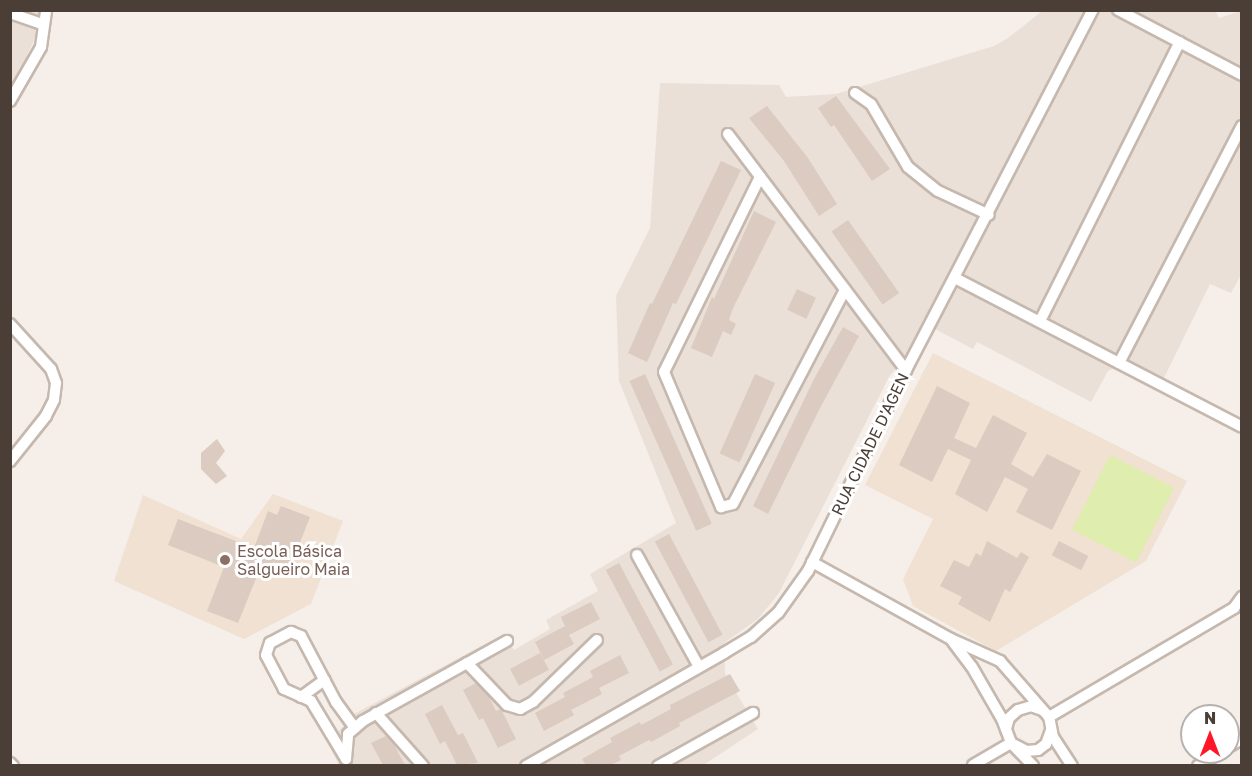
<!DOCTYPE html>
<meta charset="utf-8">
<style>
body{margin:0}
#map{position:relative;width:1252px;height:776px;overflow:hidden;background:#f6efe9;font-family:"Golos Text",sans-serif}
div>[style]{position:absolute}
[style*='--x']{left:calc(var(--x)*1px);top:calc(var(--y)*1px);width:calc(var(--w)*1px);rotate:calc(var(--a)*1deg)}
.residential>*{inset:0;background:#eae0d7}
.education>*{inset:0;background:#f0e1d2}
.green>*{inset:0;background:#dfedaf;transform-origin:0 0}
.building>*{inset:0;background:#dbcbc0;transform-origin:0 0}
.roads{filter:drop-shadow(2px 0 #c5b8ae) drop-shadow(-2px 0 #c5b8ae) drop-shadow(0 2px #c5b8ae) drop-shadow(0 -2px #c5b8ae)}
.street>*{height:10px;margin:-5px;padding:0 5px;transform-origin:5px;border-radius:5px;background:#fff}
.dots>*{width:16px;height:16px;translate:-50% -50%;box-sizing:border-box;border:3px solid #fff;border-radius:50%}
span{translate:-50% -50%;white-space:nowrap;text-align:center;line-height:1.15;-webkit-text-stroke:6px #fff;paint-order:stroke}
.street-label{font-size:16px;color:#4a3e36}
.education-label{font-size:16px;color:#785e54}
.left{translate:0 -50%;text-align:left}
.frame{position:absolute;inset:0;border:12px solid #4a3e36;pointer-events:none}
.north{position:absolute;left:1180px;top:704px;width:60px;height:60px;box-sizing:border-box;background:#fff;border:2px solid #b7b2af;border-radius:50%;rotate:0deg;font-size:16px;font-weight:700;line-height:24px;text-align:center;color:#4a3e36}
.north::after{content:'';display:block;margin:auto;width:21px;height:27px;background:#ff1727;clip-path:polygon(50% 0,100% 100%,50% 72%,0 100%)}
</style>
<div id="map">
<div class="residential">
<i style="clip-path:polygon(1215px 10px,1219px 18px,1241px 11px,1242px 273px,1231px 293px,1210px 284px,1164px 378px,1130px 361px,1108px 371px,1091px 402px,977px 342px,973px 349px,935px 329px,890px 375px,779px 593px,758px 619px,724px 643px,725px 674px,758px 729px,702px 766px,339px 765px,328px 743px,354px 714px,504px 634px,514px 650px,550px 629px,546px 620px,598px 591px,590px 574px,676px 523px,619px 381px,616px 296px,650px 228px,660px 83px,779px 85px,786px 97px,836px 94px,994px 46px,1008px 38px,1042px 11px)"></i>
<i style="clip-path:polygon(11px 11px,45px 11px,37px 34px,11px 90px)"></i>
</div>
<div class="education">
<i style="clip-path:polygon(933px 353px,1187px 481px,1146px 561px,996px 651px,913px 606px,903px 579px,933px 519px,865px 485px)"></i>
<i style="clip-path:polygon(273px 494px,343px 521px,311px 604px,244px 639px,114px 581px,143px 495px,241px 539px)"></i>
</div>
<div class="green">
<i style="left:1110px;top:455px;width:72px;height:84px;rotate:27deg"></i>
</div>
<div class="building">
<i style="clip-path:polygon(836px 96px,890px 169px,872px 181px,834px 125px,831px 127px,818px 108px)"></i>
<i style="clip-path:polygon(767px 106px,808px 158px,837px 204px,819px 216px,784px 161px,749px 118px)"></i>
<i style="clip-path:polygon(721px 161px,741px 170px,676px 304px,673px 303px,647px 362px,628px 353px,650px 303px,652px 304px)"></i>
<i style="clip-path:polygon(754px 211px,776px 222px,733px 308px,729px 320px,736px 324px,731px 335px,723px 331px,712px 357px,691px 348px,712px 297px,714px 299px)"></i>
<i style="left:848px;top:220px;width:89px;height:20px;rotate:55deg"></i>
<i style="left:797px;top:289px;width:21px;height:23px;rotate:25deg"></i>
<i style="clip-path:polygon(843px 327px,859px 336px,820px 408px,768px 514px,753px 506px,814px 379px)"></i>
<i style="left:645px;top:374px;width:164px;height:17px;rotate:66deg"></i>
<i style="left:755px;top:374px;width:22px;height:87px;rotate:24deg"></i>
<i style="clip-path:polygon(937px 386px,970px 403px,954px 438px,976px 448px,993px 415px,1027px 433px,1011px 464px,1033px 477px,1047px 454px,1081px 471px,1052px 530px,1016px 512px,1028px 489px,1005px 477px,987px 512px,955px 494px,971px 460px,948px 449px,932px 482px,899px 465px)"></i>
<i style="clip-path:polygon(217px 439px,225px 451px,216px 463px,227px 476px,216px 484px,201px 469px,201px 453px)"></i>
<i style="clip-path:polygon(281px 506px,310px 517px,290px 568px,273px 562px,266px 580px,257px 576px,238px 623px,207px 611px,224px 567px,168px 545px,178px 519px,254px 548px,268px 511px,277px 515px)"></i>
<i style="left:669px;top:534px;width:114px;height:16px;rotate:62deg"></i>
<i style="clip-path:polygon(987px 541px,1017px 558px,1021px 552px,1029px 557px,1010px 592px,1005px 589px,990px 622px,958px 604px,962px 597px,940px 586px,954px 560px,969px 567px,976px 553px,981px 556px)"></i>
<i style="left:1059px;top:541px;width:33px;height:16px;rotate:27deg"></i>
<i style="left:619px;top:563px;width:115px;height:15px;rotate:62deg"></i>
<i style="clip-path:polygon(591px 602px,600px 619px,569px 635px,574px 644px,544px 660px,535px 642px,565px 626px,561px 617px)"></i>
<i style="left:540px;top:653px;width:19px;height:34px;rotate:62deg"></i>
<i style="clip-path:polygon(620px 655px,629px 673px,599px 688px,602px 694px,571px 710px,574px 715px,544px 731px,535px 713px,565px 697px,563px 693px,593px 677px,590px 671px)"></i>
<i style="clip-path:polygon(730px 674px,740px 691px,679px 723px,680px 726px,651px 742px,649px 740px,619px 756px,621px 760px,611px 765px,586px 765px,582px 759px,612px 742px,610px 738px,640px 722px,641px 725px,671px 709px,670px 705px)"></i>
<i style="clip-path:polygon(476px 683px,489px 697px,496px 711px,501px 709px,516px 739px,498px 748px,483px 718px,479px 720px,463px 690px)"></i>
<i style="clip-path:polygon(442px 705px,458px 735px,463px 733px,478px 763px,457px 765px,445px 741px,440px 744px,425px 714px)"></i>
<i style="clip-path:polygon(386px 736px,394px 745px,405px 765px,383px 765px,371px 743px)"></i>
</div>
<div class="roads">
<div class="street">
<i style="--x:1118;--y:10;--w:140;--a:27.7"></i>
<i style="--x:10;--y:13;--w:36;--a:19"></i>
<i style="--x:855;--y:93;--w:19;--a:35"></i>
<i style="--x:871;--y:104;--w:73;--a:59.6"></i>
<i style="--x:908;--y:167;--w:38;--a:39"></i>
<i style="--x:938;--y:191;--w:56;--a:25.2"></i>
<i style="--x:10;--y:101;--w:62;--a:-60.1"></i>
<i style="--x:41;--y:47;--w:37;--a:-82"></i>
<i style="--x:728;--y:134;--w:296;--a:53"></i>
<i style="--x:760;--y:177;--w:217;--a:116.2"></i>
<i style="--x:664;--y:372;--w:147;--a:67.1"></i>
<i style="--x:721;--y:507;--w:12;--a:-14"></i>
<i style="--x:733;--y:504;--w:242;--a:-62.4"></i>
<i style="--x:955;--y:278;--w:323;--a:27.4"></i>
<i style="--x:1040;--y:321;--w:312;--a:-63.4"></i>
<i style="--x:10;--y:324;--w:61;--a:47.7"></i>
<i style="--x:51;--y:369;--w:15;--a:70"></i>
<i style="--x:56;--y:383;--w:17;--a:97"></i>
<i style="--x:54;--y:400;--w:18;--a:117"></i>
<i style="--x:46;--y:416;--w:58;--a:128.7"></i>
<i style="--x:1119;--y:363;--w:267;--a:-62.6"></i>
<i style="--x:637;--y:555;--w:128;--a:61"></i>
<i style="--x:812;--y:562;--w:159;--a:29"></i>
<i style="--x:951;--y:639;--w:54;--a:24.2"></i>
<i style="--x:1000;--y:661;--w:74;--a:48.8"></i>
<i style="--x:953;--y:642;--w:31;--a:53"></i>
<i style="--x:972;--y:667;--w:60;--a:60"></i>
<i style="--x:1002;--y:719;--w:26;--a:69"></i>
<i style="--x:1011;--y:743;--w:32;--a:46"></i>
<i style="--x:467;--y:663;--w:58;--a:46.4"></i>
<i style="--x:507;--y:705;--w:14;--a:17"></i>
<i style="--x:520;--y:709;--w:15;--a:-28"></i>
<i style="--x:533;--y:702;--w:89;--a:-44.1"></i>
<i style="--x:301;--y:697;--w:29;--a:-36"></i>
<i style="--x:376;--y:713;--w:71;--a:48.4"></i>
<i style="--x:1006;--y:729;--w:11;--a:-75"></i>
<i style="--x:1009;--y:718;--w:12;--a:-42"></i>
<i style="--x:1018;--y:710;--w:14;--a:-17"></i>
<i style="--x:1031;--y:706;--w:12;--a:20"></i>
<i style="--x:1228;--y:747;--w:16;--a:-30"></i>
<i style="--x:346;--y:759;--w:68;--a:-121.1"></i>
<i style="--x:311;--y:701;--w:30;--a:-156"></i>
<i style="--x:284;--y:689;--w:38;--a:-118"></i>
<i style="--x:266;--y:655;--w:13;--a:-72"></i>
<i style="--x:270;--y:643;--w:24;--a:-28"></i>
<i style="--x:291;--y:632;--w:11;--a:22"></i>
<i style="--x:301;--y:636;--w:75;--a:62.1"></i>
<i style="--x:336;--y:702;--w:32;--a:54"></i>
<i style="--x:346;--y:759;--w:25;--a:-85"></i>
<i style="--x:348;--y:734;--w:20;--a:-41"></i>
<i style="--x:363;--y:721;--w:165;--a:-29.1"></i>
<i style="--x:10;--y:763;--w:4;--a:45"></i>
<i style="--x:973;--y:765;--w:44;--a:-30.1"></i>
<i style="--x:1011;--y:743;--w:18;--a:27"></i>
<i style="--x:1027;--y:751;--w:11;--a:-5"></i>
<i style="--x:1038;--y:750;--w:10;--a:-37"></i>
<i style="--x:1046;--y:744;--w:15;--a:-70"></i>
<i style="--x:526;--y:766;--w:228;--a:-29.7"></i>
<i style="--x:724;--y:653;--w:31;--a:-31"></i>
<i style="--x:751;--y:637;--w:36;--a:-42"></i>
<i style="--x:778;--y:613;--w:52;--a:-54.5"></i>
<i style="--x:808;--y:571;--w:224;--a:-64"></i>
<i style="--x:906;--y:370;--w:406;--a:-62.6"></i>
<i style="--x:658;--y:766;--w:109;--a:-29.2"></i>
<i style="--x:1072;--y:766;--w:35;--a:-123"></i>
<i style="--x:1053;--y:737;--w:20;--a:-101"></i>
<i style="--x:1049;--y:717;--w:215;--a:-30.5"></i>
<i style="--x:1234;--y:608;--w:14;--a:-54"></i>
<i style="--x:1198;--y:766;--w:26;--a:-32"></i>
</div>
</div>
<div class="dots">
<i style="left:225px;top:560px;background:#8d6e63"></i>
</div>
<div class="street-label">
<span style="left:870px;top:444px;rotate:-64deg">RUA CIDADE D'AGEN</span>
</div>
<div class="education-label">
<span class="left" style="left:237px;top:560px">Escola Básica<br>Salgueiro Maia</span>
</div>
<div class="frame"></div>
<div class="north">N</div>
</div>
